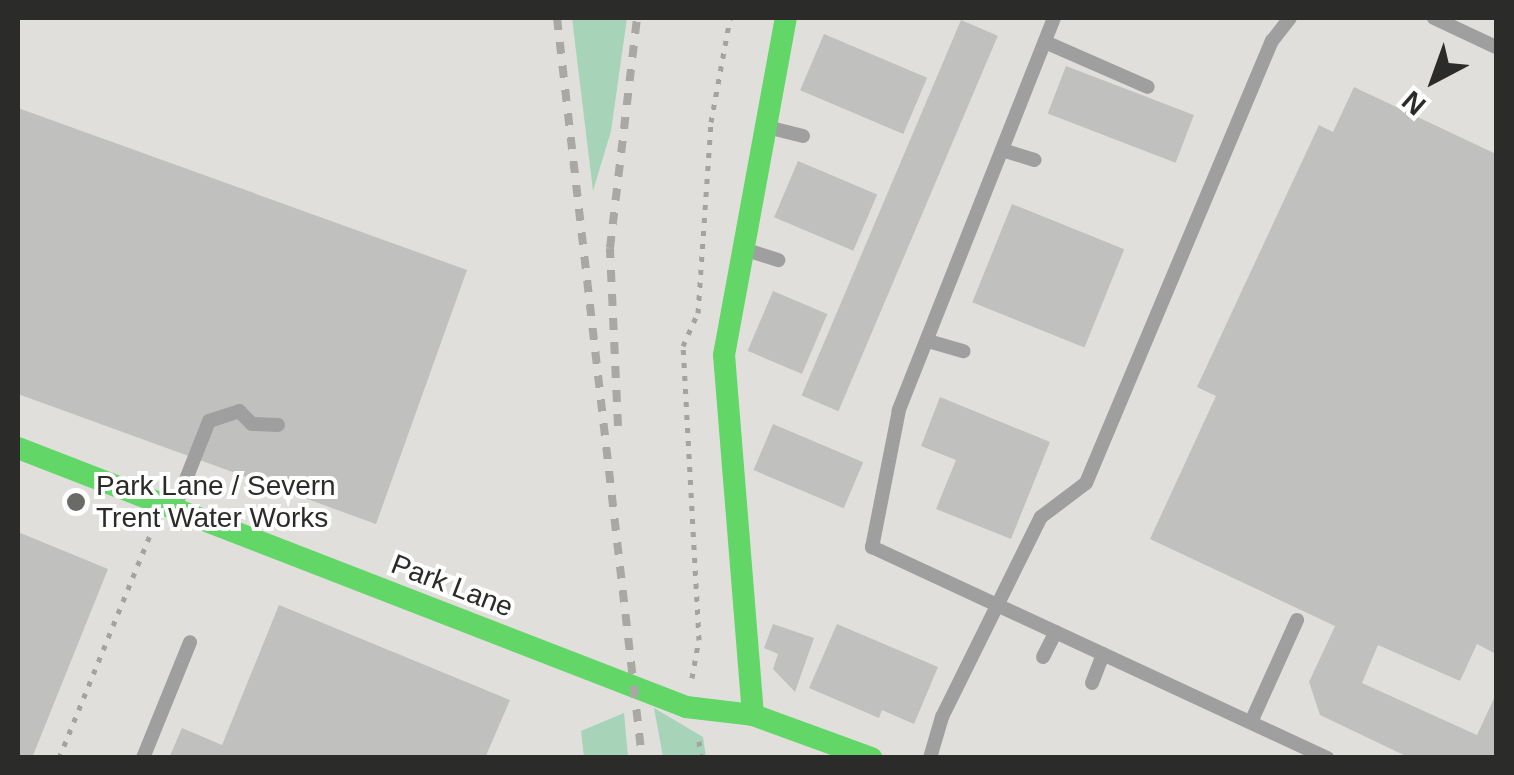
<!DOCTYPE html>
<style>
body{margin:0}
#map{position:relative;width:1514px;height:775px;overflow:hidden;background:#e0dfdb;font-family:Arial,sans-serif}
div>[style]{position:absolute}
[style*='--x']{left:calc(var(--x)*1px);top:calc(var(--y)*1px);width:calc(var(--w)*1px);rotate:calc(var(--a)*1deg)}
.green>*{inset:0;background:#a7d3b8}
.building>*{inset:0;background:#c0c0be;transform-origin:0 0}
.path>*{height:5px;margin-top:-2.5px;transform-origin:0;background:repeating-linear-gradient(90deg,#a4a3a2 0 5px,transparent 0 13px)}
.lane>*{height:14px;margin:-7px;padding:0 7px;transform-origin:7px;border-radius:7px;background:#a09f9f}
.fast>*{height:22px;margin:-11px;padding:0 11px;transform-origin:11px;border-radius:11px;background:#63d668}
.rail>*{height:8px;margin-top:-4px;transform-origin:0;background:repeating-linear-gradient(90deg,#a9a8a5 0 12px,transparent 0 24px)}
.dots>*{width:28px;height:28px;translate:-50% -50%;box-sizing:border-box;border:5px solid #fff;border-radius:50%}
span{translate:-50% -50%;white-space:nowrap;text-align:center;line-height:1.15;-webkit-text-stroke:8px #fff;paint-order:stroke}
.poi-label{font-size:28px;color:#2b2b29}
.left{translate:0 -50%;text-align:left}
.street-label{font-size:28px;color:#2b2b29}
.frame{position:absolute;inset:0;border:20px solid #2b2b29;pointer-events:none}
.north{position:absolute;left:1384px;top:30px;width:100px;height:100px;-webkit-text-stroke:8px #fff;paint-order:stroke;rotate:221deg;font-size:28px;font-weight:700;line-height:40px;text-align:center;color:#2b2b29}
.north::after{content:'';display:block;margin:auto;width:35px;height:45px;background:#2b2b29;clip-path:polygon(50% 0,100% 100%,50% 72%,0 100%)}
</style>
<div id="map">
<div class="green">
<i style="clip-path:polygon(572px 18px,627px 18px,611px 131px,593px 191px)"></i>
<i style="clip-path:polygon(654px 708px,703px 737px,706px 757px,663px 757px)"></i>
<i style="clip-path:polygon(624px 713px,628px 757px,584px 757px,581px 731px)"></i>
</div>
<div class="building">
<i style="left:961px;top:20px;width:40px;height:408px;rotate:23deg"></i>
<i style="left:824px;top:34px;width:112px;height:61px;rotate:23deg"></i>
<i style="left:1066px;top:66px;width:137px;height:51px;rotate:21deg"></i>
<i style="clip-path:polygon(1354px 87px,1496px 154px,1496px 654px,1477px 644px,1460px 681px,1378px 645px,1362px 683px,1477px 735px,1496px 694px,1496px 758px,1410px 758px,1320px 715px,1309px 682px,1335px 626px,1150px 539px,1216px 396px,1197px 387px,1319px 125px,1333px 132px)"></i>
<i style="clip-path:polygon(18px 108px,467px 270px,376px 524px,18px 394px)"></i>
<i style="left:798px;top:161px;width:86px;height:61px;rotate:23deg"></i>
<i style="left:1012px;top:204px;width:121px;height:106px;rotate:22deg"></i>
<i style="left:773px;top:291px;width:59px;height:65px;rotate:23deg"></i>
<i style="clip-path:polygon(940px 397px,1050px 442px,1011px 539px,936px 509px,956px 460px,921px 446px)"></i>
<i style="left:773px;top:424px;width:98px;height:50px;rotate:23deg"></i>
<i style="clip-path:polygon(18px 532px,108px 569px,32px 758px,18px 758px)"></i>
<i style="clip-path:polygon(279px 605px,510px 700px,485px 758px,169px 758px,182px 728px,222px 745px)"></i>
<i style="clip-path:polygon(773px 624px,814px 638px,795px 692px,773px 669px,778px 654px,764px 648px)"></i>
<i style="clip-path:polygon(837px 624px,938px 667px,914px 724px,882px 710px,879px 718px,809px 688px)"></i>
</div>
<div class="path">
<i style="--x:692;--y:678;--w:39;--a:-80"></i>
<i style="--x:699;--y:640;--w:294;--a:-93.1"></i>
<i style="--x:683;--y:346;--w:36;--a:-66"></i>
<i style="--x:698;--y:313;--w:191;--a:-86.1"></i>
<i style="--x:711;--y:122;--w:106;--a:-79.6"></i>
<i style="--x:699;--y:741;--w:17;--a:83"></i>
<i style="--x:59;--y:758;--w:246;--a:-67.8"></i>
</div>
<div class="lane">
<i style="--x:1054;--y:18;--w:422;--a:111.6"></i>
<i style="--x:899;--y:410;--w:140;--a:101.1"></i>
<i style="--x:872;--y:547;--w:502;--a:24.88"></i>
<i style="--x:1434;--y:18;--w:68;--a:25.1"></i>
<i style="--x:1045;--y:42;--w:112;--a:23.6"></i>
<i style="--x:771;--y:128;--w:33;--a:14"></i>
<i style="--x:1002;--y:150;--w:34;--a:17"></i>
<i style="--x:747;--y:250;--w:33;--a:18"></i>
<i style="--x:928;--y:341;--w:37;--a:16"></i>
<i style="--x:175;--y:507;--w:92;--a:-68.4"></i>
<i style="--x:209;--y:421;--w:32;--a:-18"></i>
<i style="--x:239;--y:411;--w:18;--a:45"></i>
<i style="--x:252;--y:424;--w:26;--a:2"></i>
<i style="--x:1043;--y:657;--w:28;--a:-63"></i>
<i style="--x:1092;--y:683;--w:31;--a:-69"></i>
<i style="--x:1251;--y:722;--w:112;--a:-65.7"></i>
<i style="--x:143;--y:758;--w:125;--a:-67.9"></i>
<i style="--x:930;--y:758;--w:43;--a:-73.7"></i>
<i style="--x:942;--y:717;--w:223;--a:-63.7"></i>
<i style="--x:1041;--y:517;--w:56;--a:-37.1"></i>
<i style="--x:1086;--y:483;--w:480;--a:-67.2"></i>
<i style="--x:1272;--y:41;--w:29;--a:-52"></i>
</div>
<div class="fast">
<i style="--x:18;--y:448;--w:716;--a:21.19"></i>
<i style="--x:686;--y:707;--w:67;--a:6.8"></i>
<i style="--x:753;--y:715;--w:126;--a:20"></i>
<i style="--x:753;--y:715;--w:361;--a:-94.6"></i>
<i style="--x:724;--y:355;--w:343;--a:-79.6"></i>
</div>
<div class="rail">
<i style="--x:557;--y:18;--w:745;--a:83.45"></i>
<i style="--x:618;--y:426;--w:178;--a:-92.6"></i>
<i style="--x:610;--y:248;--w:232;--a:-83.3"></i>
</div>
<div class="dots">
<i style="left:76px;top:502px;background:#6a6a67"></i>
</div>
<div class="poi-label">
<span class="left" style="left:96px;top:502px">Park Lane / Severn<br>Trent Water Works</span>
</div>
<div class="street-label">
<span style="left:452px;top:586px;rotate:21deg">Park Lane</span>
</div>
<div class="frame"></div>
<div class="north">N</div>
</div>
